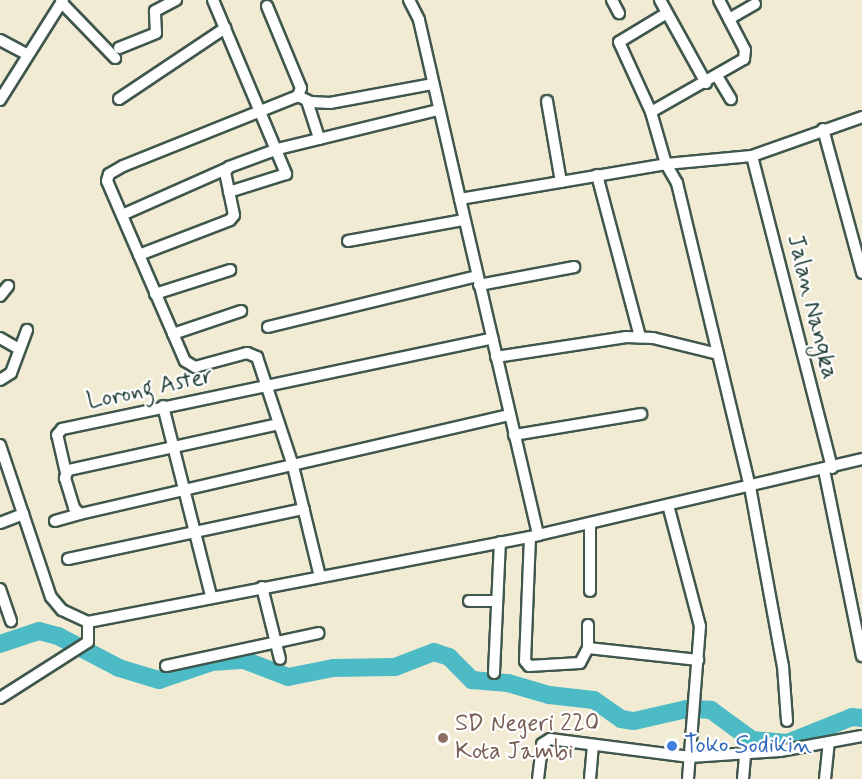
<!DOCTYPE html>
<style>
body{margin:0}
#map{position:relative;width:862px;height:779px;overflow:hidden;background:#f2ebd4;font-family:Mynerve,sans-serif}
div>[style]{position:absolute}
[style*='--x']{left:calc(var(--x)*1px);top:calc(var(--y)*1px);width:calc(var(--w)*1px);rotate:calc(var(--a)*1deg)}
.river>*{height:18px;margin:-9px;padding:0 9px;transform-origin:9px;border-radius:9px;background:#4dbbc6}
.roads{filter:drop-shadow(2px 0 #3f574c) drop-shadow(-2px 0 #3f574c) drop-shadow(0 2px #3f574c) drop-shadow(0 -2px #3f574c)}
.minor>*{height:10px;margin:-5px;padding:0 5px;transform-origin:5px;border-radius:5px;background:#fff}
.dots>*{width:16px;height:16px;translate:-50% -50%;box-sizing:border-box;border:3px solid #fff;border-radius:50%}
span{translate:-50% -50%;white-space:nowrap;text-align:center;line-height:1.15;-webkit-text-stroke:4.5px #fff;paint-order:stroke}
.street-label{font-size:24px;color:#1f3d34}
.education-label{font-size:24px;color:#785e54}
.left{translate:0 -50%;text-align:left}
.shop-label{font-size:24px;color:#366cbe}
</style>
<div id="map">
<div class="river">
<i style="--x:0;--y:644;--w:41;--a:-18.4"></i>
<i style="--x:39;--y:631;--w:20;--a:15"></i>
<i style="--x:58;--y:636;--w:69;--a:27.7"></i>
<i style="--x:119;--y:668;--w:42;--a:16.7"></i>
<i style="--x:159;--y:680;--w:56;--a:-18.8"></i>
<i style="--x:212;--y:662;--w:32;--a:-4"></i>
<i style="--x:244;--y:660;--w:47;--a:21.1"></i>
<i style="--x:288;--y:677;--w:46;--a:-11.3"></i>
<i style="--x:333;--y:668;--w:62;--a:-0.9"></i>
<i style="--x:395;--y:667;--w:42;--a:-21"></i>
<i style="--x:434;--y:652;--w:16;--a:18"></i>
<i style="--x:449;--y:657;--w:33;--a:45"></i>
<i style="--x:472;--y:680;--w:36;--a:5"></i>
<i style="--x:508;--y:683;--w:43;--a:16.3"></i>
<i style="--x:549;--y:695;--w:45;--a:6.3"></i>
<i style="--x:594;--y:700;--w:33;--a:35"></i>
<i style="--x:621;--y:719;--w:13;--a:9"></i>
<i style="--x:634;--y:721;--w:54;--a:-12.8"></i>
<i style="--x:687;--y:709;--w:24;--a:2"></i>
<i style="--x:711;--y:710;--w:51;--a:36.2"></i>
<i style="--x:752;--y:740;--w:35;--a:5"></i>
<i style="--x:787;--y:743;--w:70;--a:-21.8"></i>
<i style="--x:852;--y:717;--w:10;--a:6"></i>
</div>
<div class="roads">
<div class="minor">
<i style="--x:213;--y:0;--w:189;--a:67.2"></i>
<i style="--x:286;--y:174;--w:60;--a:162.5"></i>
<i style="--x:409;--y:0;--w:22;--a:63"></i>
<i style="--x:419;--y:20;--w:184;--a:77.1"></i>
<i style="--x:460;--y:199;--w:209;--a:-9.6"></i>
<i style="--x:666;--y:164;--w:22;--a:60"></i>
<i style="--x:677;--y:183;--w:313;--a:76.5"></i>
<i style="--x:750;--y:487;--w:182;--a:79.6"></i>
<i style="--x:783;--y:666;--w:55;--a:85.8"></i>
<i style="--x:612;--y:0;--w:15;--a:62"></i>
<i style="--x:660;--y:0;--w:95;--a:61"></i>
<i style="--x:61;--y:2;--w:78;--a:46"></i>
<i style="--x:267;--y:6;--w:89;--a:67.5"></i>
<i style="--x:301;--y:88;--w:9;--a:111"></i>
<i style="--x:298;--y:96;--w:188;--a:158.2"></i>
<i style="--x:123;--y:166;--w:16;--a:150"></i>
<i style="--x:109;--y:174;--w:7;--a:106"></i>
<i style="--x:107;--y:181;--w:196;--a:66.6"></i>
<i style="--x:185;--y:361;--w:12;--a:31"></i>
<i style="--x:195;--y:367;--w:54;--a:-15.1"></i>
<i style="--x:247;--y:353;--w:11;--a:22"></i>
<i style="--x:257;--y:357;--w:115;--a:71.7"></i>
<i style="--x:293;--y:466;--w:114;--a:76.3"></i>
<i style="--x:667;--y:13;--w:56;--a:148.9"></i>
<i style="--x:619;--y:42;--w:77;--a:65.4"></i>
<i style="--x:651;--y:112;--w:54;--a:73.9"></i>
<i style="--x:666;--y:164;--w:86;--a:-5.3"></i>
<i style="--x:752;--y:156;--w:117;--a:-19.5"></i>
<i style="--x:729;--y:19;--w:30;--a:-30"></i>
<i style="--x:0;--y:40;--w:30;--a:28"></i>
<i style="--x:119;--y:48;--w:40;--a:-22"></i>
<i style="--x:156;--y:33;--w:22;--a:-93"></i>
<i style="--x:155;--y:11;--w:24;--a:-28"></i>
<i style="--x:717;--y:76;--w:27;--a:59"></i>
<i style="--x:298;--y:96;--w:14;--a:25"></i>
<i style="--x:311;--y:102;--w:19;--a:3"></i>
<i style="--x:330;--y:103;--w:105;--a:-10.5"></i>
<i style="--x:119;--y:99;--w:128;--a:-33.8"></i>
<i style="--x:0;--y:100;--w:118;--a:-57.8"></i>
<i style="--x:307;--y:101;--w:40;--a:72"></i>
<i style="--x:547;--y:101;--w:82;--a:80.2"></i>
<i style="--x:651;--y:112;--w:107;--a:-29.7"></i>
<i style="--x:744;--y:59;--w:9;--a:-84"></i>
<i style="--x:745;--y:50;--w:56;--a:-117.5"></i>
<i style="--x:823;--y:129;--w:149;--a:74.8"></i>
<i style="--x:752;--y:156;--w:322;--a:75.6"></i>
<i style="--x:597;--y:175;--w:168;--a:75.1"></i>
<i style="--x:460;--y:199;--w:345;--a:76.9"></i>
<i style="--x:122;--y:215;--w:114;--a:-23.9"></i>
<i style="--x:348;--y:241;--w:118;--a:-10.3"></i>
<i style="--x:139;--y:255;--w:97;--a:-21"></i>
<i style="--x:230;--y:220;--w:6;--a:-51"></i>
<i style="--x:234;--y:215;--w:44;--a:-101.8"></i>
<i style="--x:225;--y:172;--w:6;--a:-51"></i>
<i style="--x:229;--y:167;--w:52;--a:-20.2"></i>
<i style="--x:278;--y:149;--w:165;--a:-13.7"></i>
<i style="--x:479;--y:285;--w:97;--a:-10.7"></i>
<i style="--x:155;--y:294;--w:79;--a:-17.7"></i>
<i style="--x:0;--y:296;--w:13;--a:-51"></i>
<i style="--x:268;--y:327;--w:215;--a:-13.7"></i>
<i style="--x:173;--y:334;--w:72;--a:-18.7"></i>
<i style="--x:0;--y:338;--w:22;--a:30"></i>
<i style="--x:496;--y:357;--w:132;--a:-8.7"></i>
<i style="--x:626;--y:337;--w:27;--a:2"></i>
<i style="--x:653;--y:338;--w:67;--a:13.8"></i>
<i style="--x:0;--y:380;--w:13;--a:-32"></i>
<i style="--x:11;--y:373;--w:46;--a:-69.6"></i>
<i style="--x:163;--y:406;--w:196;--a:75.8"></i>
<i style="--x:279;--y:424;--w:216;--a:167.7"></i>
<i style="--x:68;--y:470;--w:9;--a:111"></i>
<i style="--x:65;--y:478;--w:31;--a:73"></i>
<i style="--x:74;--y:508;--w:8;--a:45"></i>
<i style="--x:80;--y:514;--w:441;--a:-13"></i>
<i style="--x:514;--y:435;--w:129;--a:-9.4"></i>
<i style="--x:0;--y:445;--w:160;--a:71.5"></i>
<i style="--x:51;--y:597;--w:17;--a:50"></i>
<i style="--x:62;--y:610;--w:29;--a:25"></i>
<i style="--x:88;--y:622;--w:458;--a:-10.9"></i>
<i style="--x:538;--y:535;--w:333;--a:-13.2"></i>
<i style="--x:824;--y:470;--w:190;--a:78.5"></i>
<i style="--x:66;--y:473;--w:39;--a:-103"></i>
<i style="--x:57;--y:435;--w:8;--a:-50"></i>
<i style="--x:62;--y:429;--w:440;--a:-11.9"></i>
<i style="--x:668;--y:505;--w:125;--a:75.2"></i>
<i style="--x:700;--y:626;--w:153;--a:94.5"></i>
<i style="--x:55;--y:521;--w:26;--a:-16"></i>
<i style="--x:0;--y:523;--w:25;--a:-21"></i>
<i style="--x:530;--y:537;--w:124;--a:92.3"></i>
<i style="--x:525;--y:661;--w:6;--a:51"></i>
<i style="--x:529;--y:666;--w:51;--a:-3.4"></i>
<i style="--x:580;--y:663;--w:17;--a:-62"></i>
<i style="--x:588;--y:648;--w:111;--a:6.2"></i>
<i style="--x:68;--y:559;--w:241;--a:-12"></i>
<i style="--x:262;--y:587;--w:74;--a:76"></i>
<i style="--x:0;--y:589;--w:34;--a:71"></i>
<i style="--x:590;--y:591;--w:68;--a:-90"></i>
<i style="--x:469;--y:601;--w:28;--a:0"></i>
<i style="--x:588;--y:625;--w:23;--a:90"></i>
<i style="--x:166;--y:666;--w:156;--a:-12.2"></i>
<i style="--x:494;--y:673;--w:131;--a:-87.4"></i>
<i style="--x:0;--y:698;--w:104;--a:-32.5"></i>
<i style="--x:88;--y:642;--w:20;--a:-90"></i>
<i style="--x:538;--y:779;--w:35;--a:-83"></i>
<i style="--x:542;--y:744;--w:9;--a:-32"></i>
<i style="--x:550;--y:739;--w:141;--a:7.3"></i>
<i style="--x:690;--y:757;--w:90;--a:-3.8"></i>
<i style="--x:780;--y:751;--w:83;--a:-10.4"></i>
<i style="--x:590;--y:779;--w:34;--a:-85"></i>
<i style="--x:743;--y:779;--w:25;--a:-85"></i>
<i style="--x:825;--y:779;--w:37;--a:-84"></i>
</div>
</div>
<div class="dots">
<i style="left:443px;top:738px;background:#8d6e63"></i>
<i style="left:672px;top:746px;background:#3f7fe0"></i>
</div>
<div class="street-label">
<span style="left:812px;top:307px;rotate:76deg">Jalan Nangka</span>
<span style="left:150px;top:389px;rotate:-12deg">Lorong Aster</span>
</div>
<div class="education-label">
<span class="left" style="left:455px;top:738px">SD Negeri 220<br>Kota Jambi</span>
</div>
<div class="shop-label">
<span class="left" style="left:684px;top:746px">Toko Sodikin</span>
</div>
</div>
